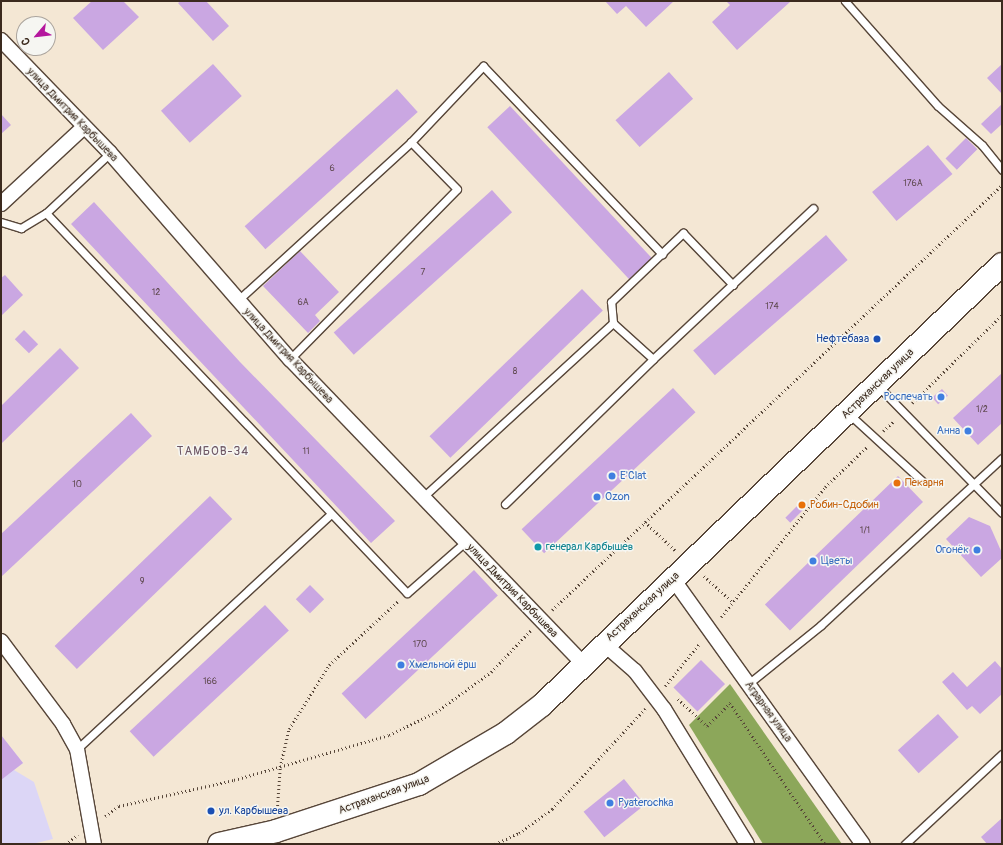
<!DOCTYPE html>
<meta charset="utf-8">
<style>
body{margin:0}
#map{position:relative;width:1003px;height:845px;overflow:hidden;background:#f4e7d4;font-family:Pangolin,sans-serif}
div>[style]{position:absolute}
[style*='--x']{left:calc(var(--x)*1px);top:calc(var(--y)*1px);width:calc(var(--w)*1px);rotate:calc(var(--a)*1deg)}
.built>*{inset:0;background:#dcd6f6}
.forest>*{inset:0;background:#8ca75a}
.building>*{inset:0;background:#caa7e2;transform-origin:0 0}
.path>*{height:2.5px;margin-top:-1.25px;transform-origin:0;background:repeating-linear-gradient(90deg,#574639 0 1px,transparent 0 4px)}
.roads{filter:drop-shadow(1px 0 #574639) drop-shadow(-1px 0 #574639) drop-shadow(0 1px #574639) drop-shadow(0 -1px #574639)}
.service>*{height:7px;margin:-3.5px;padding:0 3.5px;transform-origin:3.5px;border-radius:3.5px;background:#fff}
.minor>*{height:14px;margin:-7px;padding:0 7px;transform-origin:7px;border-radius:7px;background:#fff}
.primary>*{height:22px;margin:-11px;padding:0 11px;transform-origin:11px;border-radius:11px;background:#fff}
.dots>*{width:11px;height:11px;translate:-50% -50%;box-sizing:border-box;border:2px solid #f6f6f2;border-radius:50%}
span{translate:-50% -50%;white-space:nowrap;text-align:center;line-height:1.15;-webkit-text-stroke:3px #f6f6f2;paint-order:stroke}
.number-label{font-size:9px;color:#5f494f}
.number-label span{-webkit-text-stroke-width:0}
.street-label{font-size:11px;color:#3b2a1e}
.transit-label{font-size:11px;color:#164399}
.right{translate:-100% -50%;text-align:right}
.left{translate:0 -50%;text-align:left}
.shop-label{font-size:11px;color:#366cbe}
.food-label{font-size:11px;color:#c56008}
.culture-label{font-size:11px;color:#0d838f}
.neighbourhood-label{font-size:12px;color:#6d5663;letter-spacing:1px}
.frame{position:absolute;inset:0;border:2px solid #3b2a1e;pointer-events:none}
.north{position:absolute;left:16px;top:16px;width:40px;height:40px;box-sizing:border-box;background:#f6f6f2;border:1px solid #aba49d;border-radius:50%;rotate:242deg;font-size:11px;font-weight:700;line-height:16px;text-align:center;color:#3b2a1e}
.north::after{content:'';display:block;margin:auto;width:14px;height:18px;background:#b5179e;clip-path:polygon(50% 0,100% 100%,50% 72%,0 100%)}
</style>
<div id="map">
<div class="built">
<i style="clip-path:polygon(1px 735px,23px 763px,14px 770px,34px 782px,53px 839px,32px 844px,1px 844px)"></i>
</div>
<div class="forest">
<i style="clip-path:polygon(730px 684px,842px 844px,763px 844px,689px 725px)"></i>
</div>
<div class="building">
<i style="clip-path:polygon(92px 1px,123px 1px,139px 17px,103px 50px,73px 18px)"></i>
<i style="clip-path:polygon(181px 1px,206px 1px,229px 26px,213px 41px,178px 3px)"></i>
<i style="clip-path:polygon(605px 1px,674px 1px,646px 27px,626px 6px,617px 14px)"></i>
<i style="clip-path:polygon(726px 1px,789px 1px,790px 2px,737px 50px,712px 22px,730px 5px)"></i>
<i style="left:213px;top:64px;width:43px;height:70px;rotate:48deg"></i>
<i style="clip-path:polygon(1002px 64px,1002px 94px,987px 78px)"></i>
<i style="left:669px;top:72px;width:36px;height:72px;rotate:48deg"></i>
<i style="left:397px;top:89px;width:31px;height:205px;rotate:48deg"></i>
<i style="clip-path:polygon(1002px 104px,1002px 124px,991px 134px,981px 124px)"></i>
<i style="left:510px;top:106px;width:210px;height:31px;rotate:47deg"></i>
<i style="clip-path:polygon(1px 114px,11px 125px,1px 134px)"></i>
<i style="left:966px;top:138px;width:16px;height:29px;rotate:45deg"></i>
<i style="left:928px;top:145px;width:38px;height:73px;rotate:50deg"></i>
<i style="left:492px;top:190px;width:30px;height:213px;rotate:48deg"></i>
<i style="clip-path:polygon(94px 202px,240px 362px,395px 521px,371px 543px,71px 224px)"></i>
<i style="left:826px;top:235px;width:33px;height:176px;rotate:49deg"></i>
<i style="clip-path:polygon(300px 251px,339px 292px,315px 315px,320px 321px,308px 333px,263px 286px)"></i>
<i style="clip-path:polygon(5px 275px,23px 295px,1px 316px,1px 278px)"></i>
<i style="left:582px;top:289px;width:30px;height:212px;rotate:46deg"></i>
<i style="left:24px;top:330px;width:20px;height:13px;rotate:45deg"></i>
<i style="clip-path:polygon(60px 348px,79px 368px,1px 444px,1px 406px)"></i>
<i style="clip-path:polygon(1002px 373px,1002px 423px,978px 445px,953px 418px)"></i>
<i style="left:673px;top:388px;width:33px;height:207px;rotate:47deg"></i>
<i style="left:942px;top:389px;width:9px;height:13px;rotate:49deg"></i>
<i style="clip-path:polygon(131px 413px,152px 436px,1px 577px,1px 534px)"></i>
<i style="left:898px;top:476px;width:36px;height:185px;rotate:46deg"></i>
<i style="left:210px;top:496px;width:32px;height:216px;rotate:46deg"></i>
<i style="left:803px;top:500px;width:7px;height:25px;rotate:45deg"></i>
<i style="clip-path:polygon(969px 517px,990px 526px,1002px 553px,1002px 558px,981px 577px,946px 539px)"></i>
<i style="left:474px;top:570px;width:35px;height:181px;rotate:47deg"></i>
<i style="left:310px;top:585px;width:20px;height:20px;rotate:45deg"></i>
<i style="left:265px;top:605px;width:35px;height:185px;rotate:47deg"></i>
<i style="left:701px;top:660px;width:34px;height:39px;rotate:45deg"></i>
<i style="clip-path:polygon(995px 661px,1002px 669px,1002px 694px,980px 714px,972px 706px,967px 710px,942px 682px,953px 672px,967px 687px)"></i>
<i style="left:938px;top:714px;width:31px;height:54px;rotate:48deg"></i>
<i style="clip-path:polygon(1px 735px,23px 763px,1px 780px)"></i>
<i style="left:624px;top:779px;width:33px;height:52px;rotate:51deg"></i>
<i style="clip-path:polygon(1002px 818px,1002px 844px,987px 844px,981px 837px)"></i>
</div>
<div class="path">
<i style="--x:912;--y:403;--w:126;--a:-44.4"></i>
<i style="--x:883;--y:431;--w:15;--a:-42"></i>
<i style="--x:645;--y:522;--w:42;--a:43.1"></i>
<i style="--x:704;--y:576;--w:39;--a:42"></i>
<i style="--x:552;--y:610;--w:619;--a:-43.36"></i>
<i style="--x:721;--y:617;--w:166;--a:-51.3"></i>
<i style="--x:825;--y:487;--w:58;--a:-43.6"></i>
<i style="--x:665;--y:686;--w:55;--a:-50.9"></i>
<i style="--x:678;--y:699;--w:40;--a:43"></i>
<i style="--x:707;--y:726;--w:33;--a:-45"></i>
<i style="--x:730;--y:703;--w:170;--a:56"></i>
<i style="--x:277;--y:810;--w:43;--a:-86"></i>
<i style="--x:280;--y:767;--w:39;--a:-77"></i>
<i style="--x:289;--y:729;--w:75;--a:-58"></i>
<i style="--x:329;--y:665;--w:94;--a:-42.8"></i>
<i style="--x:105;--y:816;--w:17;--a:-36"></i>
<i style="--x:119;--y:806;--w:118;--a:-12.7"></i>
<i style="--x:234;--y:780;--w:161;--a:-16.2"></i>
<i style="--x:389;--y:735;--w:52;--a:-26.1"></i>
<i style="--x:436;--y:712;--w:68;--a:-36"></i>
<i style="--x:491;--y:672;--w:58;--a:-46.4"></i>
<i style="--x:65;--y:844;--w:16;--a:-35"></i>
<i style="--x:495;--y:844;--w:26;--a:-25"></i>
<i style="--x:519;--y:833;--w:41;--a:-36"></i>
<i style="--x:552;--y:809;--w:137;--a:-47.1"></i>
</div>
<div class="roads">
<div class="service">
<i style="--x:845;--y:1;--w:140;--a:48.5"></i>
<i style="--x:938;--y:106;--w:59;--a:41.6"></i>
<i style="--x:982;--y:145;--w:32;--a:51"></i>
<i style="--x:110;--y:153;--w:88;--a:136.8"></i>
<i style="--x:46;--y:213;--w:524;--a:46.47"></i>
<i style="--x:407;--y:593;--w:77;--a:-41.3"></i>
<i style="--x:1;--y:222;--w:21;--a:17"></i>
<i style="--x:21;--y:228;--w:29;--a:-31"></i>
<i style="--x:237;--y:301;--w:236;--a:-42.4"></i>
<i style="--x:411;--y:142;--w:105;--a:-46.5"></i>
<i style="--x:483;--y:66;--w:260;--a:46.4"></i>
<i style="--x:290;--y:359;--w:238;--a:-45.5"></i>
<i style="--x:457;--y:189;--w:66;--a:-134.4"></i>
<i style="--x:653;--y:359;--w:220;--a:-43.3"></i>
<i style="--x:878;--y:386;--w:177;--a:45.7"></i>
<i style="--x:849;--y:414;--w:99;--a:42.5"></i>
<i style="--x:423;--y:497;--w:258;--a:-42.5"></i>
<i style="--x:613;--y:323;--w:21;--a:-95"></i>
<i style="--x:611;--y:302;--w:100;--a:-43.8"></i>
<i style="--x:683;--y:233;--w:72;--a:46.1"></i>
<i style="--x:505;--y:504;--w:207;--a:-44.4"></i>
<i style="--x:653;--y:359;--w:54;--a:-138"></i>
<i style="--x:748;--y:684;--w:94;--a:-38.9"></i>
<i style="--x:821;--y:625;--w:246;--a:-42.7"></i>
<i style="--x:77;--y:749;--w:345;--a:-42.8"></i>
<i style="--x:905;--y:844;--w:132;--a:-42.9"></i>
</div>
<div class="minor">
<i style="--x:1;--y:40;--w:157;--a:46"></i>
<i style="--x:110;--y:153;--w:274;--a:48.9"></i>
<i style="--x:290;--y:359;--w:424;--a:46.1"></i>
<i style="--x:1;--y:204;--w:113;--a:-42.9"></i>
<i style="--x:673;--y:579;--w:326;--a:54.4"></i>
<i style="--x:1;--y:641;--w:104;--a:53.2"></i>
<i style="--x:63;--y:724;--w:29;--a:61"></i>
<i style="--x:77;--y:749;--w:97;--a:79.9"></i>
<i style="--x:604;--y:644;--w:41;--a:41.1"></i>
<i style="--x:635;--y:671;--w:48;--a:52.7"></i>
<i style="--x:664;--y:709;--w:158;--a:58.4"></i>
</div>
<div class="primary">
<i style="--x:219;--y:844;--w:58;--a:-12.8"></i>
<i style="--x:276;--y:831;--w:151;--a:-18.2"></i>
<i style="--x:419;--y:784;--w:101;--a:-30.4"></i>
<i style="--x:506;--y:733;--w:46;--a:-37.9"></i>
<i style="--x:542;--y:705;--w:637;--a:-43.79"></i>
</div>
</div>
<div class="dots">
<i style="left:877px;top:339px;background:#1a4fb4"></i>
<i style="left:941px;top:397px;background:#3f7fe0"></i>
<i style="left:968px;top:431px;background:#3f7fe0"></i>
<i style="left:612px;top:476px;background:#3f7fe0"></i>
<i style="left:897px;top:483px;background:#e8710a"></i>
<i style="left:597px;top:497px;background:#3f7fe0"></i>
<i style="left:802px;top:505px;background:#e8710a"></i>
<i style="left:538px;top:547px;background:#0f9aa8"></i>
<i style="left:977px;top:550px;background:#3f7fe0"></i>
<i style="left:813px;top:561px;background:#3f7fe0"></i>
<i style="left:401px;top:665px;background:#3f7fe0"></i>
<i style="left:610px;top:803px;background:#3f7fe0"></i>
<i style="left:211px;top:811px;background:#1a4fb4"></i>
</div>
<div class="number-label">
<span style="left:332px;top:169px">6</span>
<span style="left:913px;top:184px">176А</span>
<span style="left:423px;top:273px">7</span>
<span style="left:156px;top:293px">12</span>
<span style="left:303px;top:303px">6А</span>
<span style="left:772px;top:307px">174</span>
<span style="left:515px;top:372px">8</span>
<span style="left:982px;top:410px">1/2</span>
<span style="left:306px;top:452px">11</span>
<span style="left:77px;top:485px">10</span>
<span style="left:865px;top:531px">1/1</span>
<span style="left:142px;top:582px">9</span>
<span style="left:420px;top:645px">170</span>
<span style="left:210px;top:682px">166</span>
</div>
<div class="street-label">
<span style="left:72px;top:115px;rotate:46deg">улица Дмитрия Карбышева</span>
<span style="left:288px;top:356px;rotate:47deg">улица Дмитрия Карбышева</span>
<span style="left:878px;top:384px;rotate:-44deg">Астраханская улица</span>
<span style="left:512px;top:591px;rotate:46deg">улица Дмитрия Карбышева</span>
<span style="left:643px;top:607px;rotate:-43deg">Астраханская улица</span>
<span style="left:768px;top:712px;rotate:54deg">Аграрная улица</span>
<span style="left:384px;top:795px;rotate:-20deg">Астраханская улица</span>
</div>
<div class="transit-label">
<span class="right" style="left:869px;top:339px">Нефтебаза</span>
<span class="left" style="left:219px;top:811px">ул. Карбышева</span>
</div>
<div class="shop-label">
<span class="right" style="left:933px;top:397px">Роспечать</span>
<span class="right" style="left:960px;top:431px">Анна</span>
<span class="left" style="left:620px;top:476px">E'Clat</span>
<span class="left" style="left:605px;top:497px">Ozon</span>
<span class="right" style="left:969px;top:550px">Огонёк</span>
<span class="left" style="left:821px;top:561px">Цветы</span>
<span class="left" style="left:409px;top:665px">Хмельной ёрш</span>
<span class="left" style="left:618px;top:803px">Pyaterochka</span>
</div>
<div class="food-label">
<span class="left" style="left:905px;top:483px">Пекарня</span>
<span class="left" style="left:810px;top:505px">Робин-Сдобин</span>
</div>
<div class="culture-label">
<span class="left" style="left:546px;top:547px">генерал Карбышев</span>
</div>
<div class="neighbourhood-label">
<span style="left:213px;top:452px">ТАМБОВ-34</span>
</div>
<div class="frame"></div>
<div class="north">С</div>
</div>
